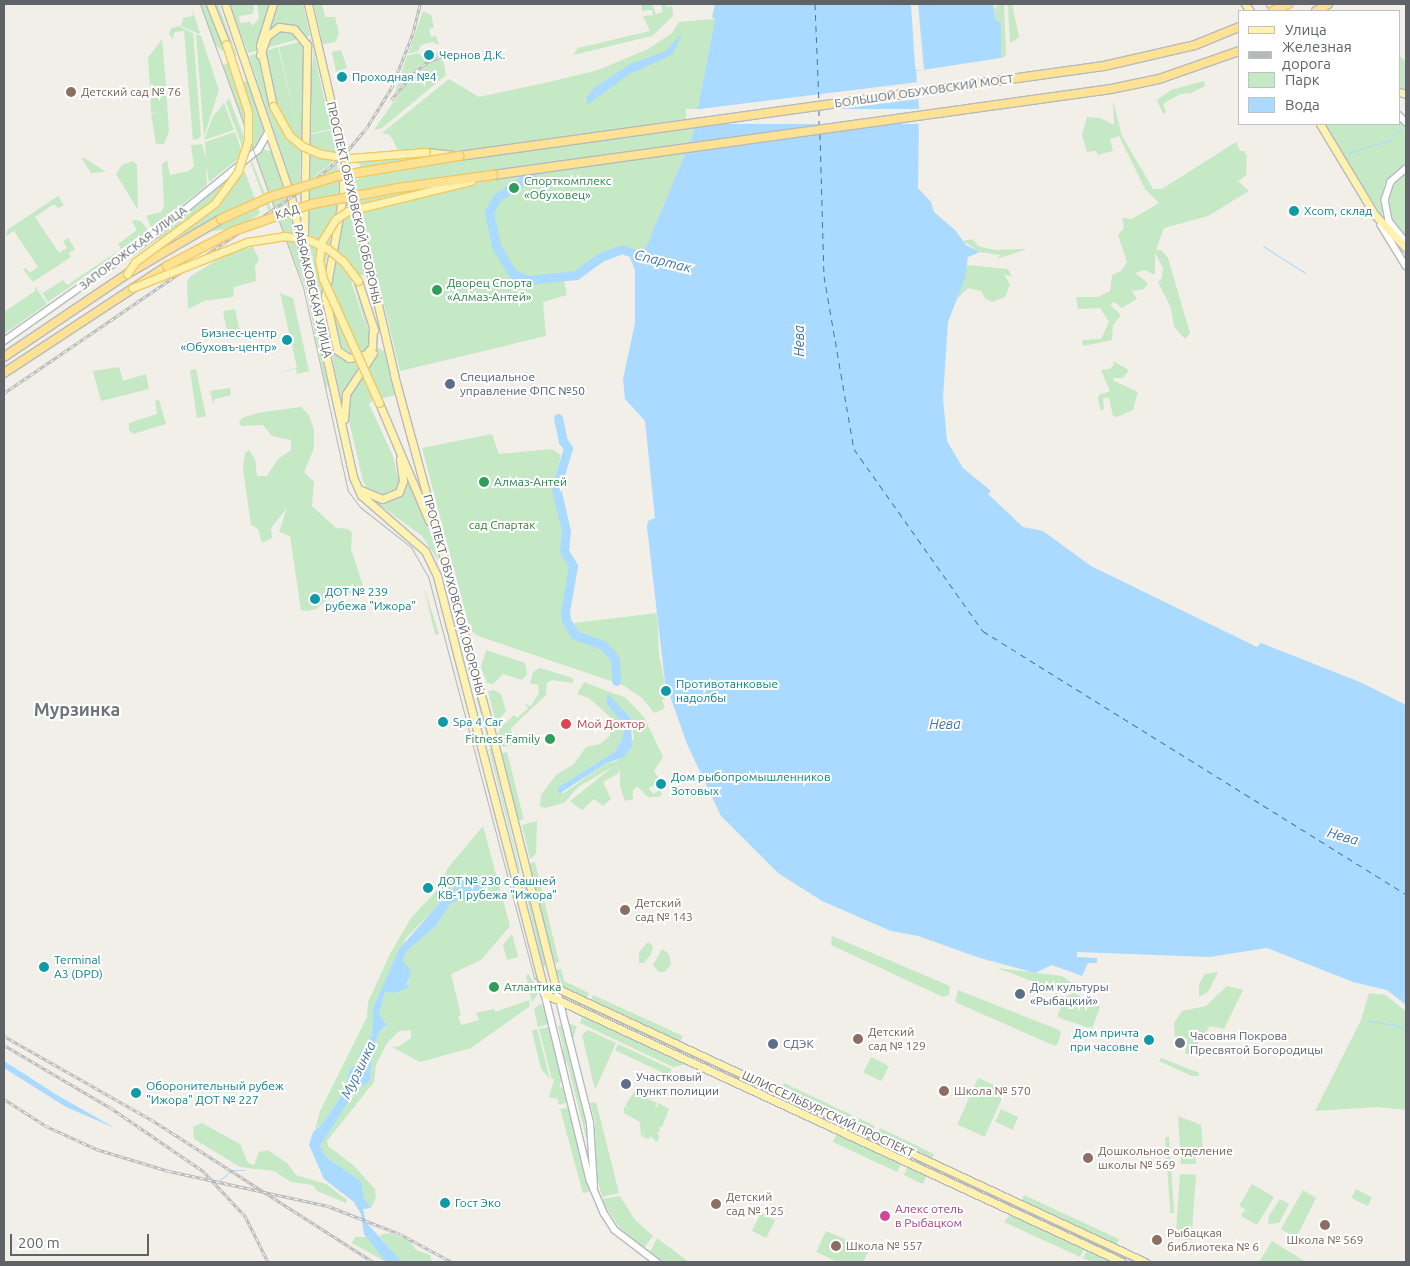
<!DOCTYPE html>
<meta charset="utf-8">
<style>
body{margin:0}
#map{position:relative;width:1410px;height:1266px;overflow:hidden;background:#f1efe8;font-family:Ubuntu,sans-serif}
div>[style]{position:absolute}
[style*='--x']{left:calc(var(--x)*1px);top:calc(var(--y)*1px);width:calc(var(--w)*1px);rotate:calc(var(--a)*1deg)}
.green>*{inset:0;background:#c5e8c5;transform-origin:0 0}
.water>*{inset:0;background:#aadaff}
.pier>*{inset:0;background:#f1efe8;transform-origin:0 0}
.stream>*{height:1px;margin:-0.5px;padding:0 0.5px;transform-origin:0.5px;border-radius:0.5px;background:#aadaff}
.river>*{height:9px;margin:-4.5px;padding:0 4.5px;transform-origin:4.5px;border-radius:4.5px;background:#aadaff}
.ferry>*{height:1px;margin-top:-0.5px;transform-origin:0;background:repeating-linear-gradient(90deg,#4174aa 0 6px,transparent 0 11px)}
.roads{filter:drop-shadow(1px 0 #b6babf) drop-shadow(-1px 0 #b6babf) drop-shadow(0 1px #b6babf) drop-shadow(0 -1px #b6babf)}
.secondary>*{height:5.5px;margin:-2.75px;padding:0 2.75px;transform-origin:2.75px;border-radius:2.75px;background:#fff}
.primary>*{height:7px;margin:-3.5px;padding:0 3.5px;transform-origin:3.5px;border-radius:3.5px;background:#fff2af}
.highway>*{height:8px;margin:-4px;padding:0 4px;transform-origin:4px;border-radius:4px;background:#fde293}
.tram>*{height:1px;margin:-0.5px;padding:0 0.5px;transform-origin:0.5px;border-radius:0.5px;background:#b6b7b8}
.rail>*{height:3px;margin-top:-1.5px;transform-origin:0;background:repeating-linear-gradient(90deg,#fff 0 4px,#b6b7b8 0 8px);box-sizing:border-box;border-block:1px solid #b6b7b8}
.bridges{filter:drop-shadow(1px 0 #f2c960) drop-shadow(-1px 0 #f2c960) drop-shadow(0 1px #f2c960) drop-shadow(0 -1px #f2c960)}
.primary-bridge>*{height:7px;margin:-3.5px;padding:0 3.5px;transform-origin:3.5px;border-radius:3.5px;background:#fff2af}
.highway-bridge>*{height:8px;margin:-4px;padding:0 4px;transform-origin:4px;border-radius:4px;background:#fde293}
.dots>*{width:14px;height:14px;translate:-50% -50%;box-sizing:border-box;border:2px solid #fff;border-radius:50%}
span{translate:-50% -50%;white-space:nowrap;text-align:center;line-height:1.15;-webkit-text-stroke:4px #fff;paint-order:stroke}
.culture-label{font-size:12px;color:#0d838f}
.left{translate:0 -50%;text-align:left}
.right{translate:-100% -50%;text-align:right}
.street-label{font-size:12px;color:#5f6368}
.education-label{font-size:12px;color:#785e54}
.leisure-label{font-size:12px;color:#27864d}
.service-label{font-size:12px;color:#4e5e75}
.park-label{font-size:12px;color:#348238}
.health-label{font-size:12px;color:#be3a42}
.worship-label{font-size:12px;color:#5b616d}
.hotel-label{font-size:12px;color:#b23c85}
.water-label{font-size:14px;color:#4174aa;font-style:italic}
.district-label{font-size:18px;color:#70757a;font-weight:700}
.frame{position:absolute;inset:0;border:5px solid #5f6368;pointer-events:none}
.legend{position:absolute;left:1238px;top:10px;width:162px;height:115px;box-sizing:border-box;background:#fff;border:1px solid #bfc1c3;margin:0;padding:6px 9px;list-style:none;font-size:15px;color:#5f6368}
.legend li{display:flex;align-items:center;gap:10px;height:25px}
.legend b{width:25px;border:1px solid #bfc1c3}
.scale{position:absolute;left:10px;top:1234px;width:139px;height:22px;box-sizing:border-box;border:2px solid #5f6368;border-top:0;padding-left:6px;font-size:15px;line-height:18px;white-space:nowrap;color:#5f6368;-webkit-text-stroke:4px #fff;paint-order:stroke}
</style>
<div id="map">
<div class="green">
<i style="clip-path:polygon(201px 4px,205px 4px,222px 45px,229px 42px,214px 4px,218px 4px,237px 56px,224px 52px,214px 44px)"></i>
<i style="clip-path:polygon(230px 4px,254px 4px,253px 14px,239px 16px,240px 23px,250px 22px,253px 26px,259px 18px,257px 4px,303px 4px,310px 36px,248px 53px)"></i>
<i style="clip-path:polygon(314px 4px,322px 4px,325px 17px,335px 17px,339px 33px,335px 42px,323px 44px)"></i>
<i style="clip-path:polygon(641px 4px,652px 4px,656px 14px,663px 12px,661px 4px,666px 4px,667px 7px,672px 6px,673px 16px,652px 36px,573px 55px,578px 48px,650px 31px,643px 16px,653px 15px,652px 10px,642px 11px)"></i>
<i style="clip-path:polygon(999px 4px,1004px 4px,1006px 56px,1001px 58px,1001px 22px,995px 19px,994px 9px)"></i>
<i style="clip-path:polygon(1012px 4px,1019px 37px,1010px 43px,1008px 5px)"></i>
<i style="clip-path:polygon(192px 9px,200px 33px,199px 34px,181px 26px,183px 18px,193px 16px)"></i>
<i style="clip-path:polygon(423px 11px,431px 15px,434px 28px,429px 29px,431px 37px,436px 36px,439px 45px,432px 42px,421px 45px,418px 51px,408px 54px)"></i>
<i style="clip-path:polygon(715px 19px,692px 138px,644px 253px,615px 253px,578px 274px,563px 277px,567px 295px,543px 302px,546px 336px,400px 371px,354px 180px,362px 178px,360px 165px,355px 160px,400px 154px,390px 135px,382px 133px,449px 79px,479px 97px,549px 82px,598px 70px,648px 49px,672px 33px,679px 22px)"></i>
<i style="clip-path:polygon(179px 26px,193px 33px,201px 135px,199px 139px,193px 140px,184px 31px,175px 32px,172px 39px,169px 34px,171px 28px)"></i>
<i style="clip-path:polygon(196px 34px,201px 36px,219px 90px,204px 137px)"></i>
<i style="clip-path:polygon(162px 39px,166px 86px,150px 89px,148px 58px)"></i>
<i style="clip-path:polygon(311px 39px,331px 129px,308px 134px,313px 55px,312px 46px,304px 47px,300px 188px,294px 190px,249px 56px,278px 47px,297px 127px,279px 47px)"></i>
<i style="clip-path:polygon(440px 49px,441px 54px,418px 66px,395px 92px,407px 56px,418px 53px,424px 58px,435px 55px)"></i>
<i style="clip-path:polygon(341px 50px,347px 68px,336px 72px,332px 52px)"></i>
<i style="clip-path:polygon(1399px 55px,1406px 62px,1406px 90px,1399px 88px)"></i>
<i style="clip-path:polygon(443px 59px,446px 75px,382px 128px,374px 130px,413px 74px,429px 62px)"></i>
<i style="clip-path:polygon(234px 61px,243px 83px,247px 81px,266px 132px,264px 141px,253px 150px,223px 65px)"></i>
<i style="clip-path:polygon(1204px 81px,1205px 86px,1191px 93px,1180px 94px,1163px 104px,1166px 112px,1163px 114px,1157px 100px,1171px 90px)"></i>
<i style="clip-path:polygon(166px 89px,169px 131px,164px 144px,156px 144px,151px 114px,160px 112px,151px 113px,150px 90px)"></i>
<i style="clip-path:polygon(229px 98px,244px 137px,242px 146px,226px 103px)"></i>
<i style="clip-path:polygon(1113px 100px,1122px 136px,1153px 189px,1162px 189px,1236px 142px,1240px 151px,1244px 151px,1247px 156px,1246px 175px,1238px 181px,1249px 191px,1208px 216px,1164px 228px,1156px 250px,1161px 250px,1168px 258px,1190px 333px,1185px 339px,1174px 327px,1171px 308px,1158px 282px,1162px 278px,1163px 268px,1155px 253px,1155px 275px,1145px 270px,1135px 273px,1148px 283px,1144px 289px,1132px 291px,1137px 299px,1122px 308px,1114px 302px,1110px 305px,1121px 315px,1113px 325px,1112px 340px,1083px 346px,1082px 340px,1101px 339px,1109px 322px,1100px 308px,1078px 309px,1076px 297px,1098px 297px,1110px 291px,1112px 275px,1121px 271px,1127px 262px,1118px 235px,1124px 228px,1122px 218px,1132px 219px,1159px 203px,1145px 189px,1119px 136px,1110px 139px,1113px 151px,1098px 155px,1096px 151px,1087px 152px,1082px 135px,1087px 117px,1100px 118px,1114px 125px)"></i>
<i style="clip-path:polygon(224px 103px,234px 130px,204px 140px,213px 116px)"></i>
<i style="clip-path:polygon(1399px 119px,1406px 125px,1406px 163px,1393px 173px,1384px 185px,1382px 216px,1324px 124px,1399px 124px)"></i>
<i style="clip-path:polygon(332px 130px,338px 157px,305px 185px,308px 135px)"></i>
<i style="clip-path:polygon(235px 132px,241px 150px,238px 159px,209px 182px,206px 164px,207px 185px,152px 229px,146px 216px,161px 212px,164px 207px,162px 164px,167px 160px,170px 175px,189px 171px,194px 166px,191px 145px,202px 144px,206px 159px,205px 142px)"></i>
<i style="clip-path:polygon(264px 149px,272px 152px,286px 199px,274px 207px,255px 156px)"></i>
<i style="clip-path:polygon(81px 157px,86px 159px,106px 172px,91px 173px)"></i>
<i style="clip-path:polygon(251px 159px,271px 209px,268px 210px,251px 164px)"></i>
<i style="clip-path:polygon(133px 161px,137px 165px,138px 210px,116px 174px,122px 165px)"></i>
<i style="clip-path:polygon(337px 163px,340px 189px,325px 266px,323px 307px,335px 353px,346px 362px,363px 362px,341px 400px,310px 247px,305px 190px)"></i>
<i style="clip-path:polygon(237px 170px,245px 172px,260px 213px,242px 227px,158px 239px,4px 347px,122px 264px)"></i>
<i style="clip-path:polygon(1406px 172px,1406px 238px,1394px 225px,1387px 201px,1392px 185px)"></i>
<i style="clip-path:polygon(347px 186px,367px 273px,351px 281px,368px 334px,353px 281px,357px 288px,370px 335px,368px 347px,362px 353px,353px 355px,339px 345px,330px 306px,330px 283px)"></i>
<i style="clip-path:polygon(58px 196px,64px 205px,58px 208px,54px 204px,35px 217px,59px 253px,67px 248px,63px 241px,68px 238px,75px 249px,69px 253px,71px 257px,33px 282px,23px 269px,26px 268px,30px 273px,38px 267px,14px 231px,6px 236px,7px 230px)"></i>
<i style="clip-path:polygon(287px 201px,308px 290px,328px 384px,326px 389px,306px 290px,275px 210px)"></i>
<i style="clip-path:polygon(135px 220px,141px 221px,149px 232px,48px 302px,38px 286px,43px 293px,63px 280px,67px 285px,121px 249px,118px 244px,137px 230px,132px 222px)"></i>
<i style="clip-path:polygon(972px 239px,978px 246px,995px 250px,1027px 249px,996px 259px,1001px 255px,980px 252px,963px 241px)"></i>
<i style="clip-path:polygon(253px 247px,259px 259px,255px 267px,256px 281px,234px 287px,233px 297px,204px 301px,188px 309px,187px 282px,191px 276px,232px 251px)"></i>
<i style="clip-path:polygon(967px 265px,1008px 269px,1012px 277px,1004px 274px,1010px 285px,1005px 297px,992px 302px,985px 298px,981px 291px,968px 288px,957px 299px)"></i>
<i style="clip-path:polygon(35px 286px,47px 304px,4px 334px,4px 312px,35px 291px)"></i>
<i style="clip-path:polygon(280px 293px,293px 298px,309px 371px,297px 374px,296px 369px,271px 374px,297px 368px)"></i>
<i style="clip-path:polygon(235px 309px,240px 333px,238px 333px,237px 329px,227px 332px,223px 311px)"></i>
<i style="clip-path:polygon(378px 348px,384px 351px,395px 395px,372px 401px,369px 404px,393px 456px,397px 475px,401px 476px,400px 484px,395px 490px,382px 495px,367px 489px,363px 481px,347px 412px,349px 395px)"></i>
<i style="clip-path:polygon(1113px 361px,1129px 370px,1123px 378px,1113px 378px,1114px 381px,1138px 392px,1133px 410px,1117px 417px,1113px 416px,1109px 398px,1103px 398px,1104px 409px,1101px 411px,1098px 400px,1099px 395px,1110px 391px,1101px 370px,1109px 369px,1114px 365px)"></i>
<i style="clip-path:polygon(119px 367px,123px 381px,146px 374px,149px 389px,101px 401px,93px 371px)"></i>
<i style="clip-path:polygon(196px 369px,206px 416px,197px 418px,190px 370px)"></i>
<i style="clip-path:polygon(230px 388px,231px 395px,215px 399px,213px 404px,210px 391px)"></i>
<i style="clip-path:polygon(159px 400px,166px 424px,133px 434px,129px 430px,129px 423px,157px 414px,155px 401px)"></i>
<i style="clip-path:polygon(301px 407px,309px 415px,314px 430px,314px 448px,304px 472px,314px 482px,312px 506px,336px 528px,348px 529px,352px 533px,351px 549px,364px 589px,326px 600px,316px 609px,308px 611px,301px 610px,290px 536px,279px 532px,287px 508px,271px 528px,272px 538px,262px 543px,258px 529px,251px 525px,243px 469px,245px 453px,249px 450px,255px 459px,257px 476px,267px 476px,278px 459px,291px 450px,291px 440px,272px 436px,263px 425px,242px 426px,239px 423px,242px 418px,257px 413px)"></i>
<i style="clip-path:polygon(492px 434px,499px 454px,552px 449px,561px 455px,553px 486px,564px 530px,563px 552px,572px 571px,563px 608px,566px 624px,657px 613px,659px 655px,668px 697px,662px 700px,665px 708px,654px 713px,642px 698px,623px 685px,478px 636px,470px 630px,422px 448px)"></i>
<i style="clip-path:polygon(408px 477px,434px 541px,439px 562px,422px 536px,376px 502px,398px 497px,407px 485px)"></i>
<i style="clip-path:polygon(424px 588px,439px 633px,437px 635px,435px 634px)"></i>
<i style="clip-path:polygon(486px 650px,525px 663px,527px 674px,522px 680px,503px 674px,493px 684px,487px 683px,481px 667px)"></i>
<i style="clip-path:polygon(471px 668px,487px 734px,487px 736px,468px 669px)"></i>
<i style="clip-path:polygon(540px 668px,573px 678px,573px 683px,552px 680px,547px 683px,546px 695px,511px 728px,512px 734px,517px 734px,511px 745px,503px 747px,498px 734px,500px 728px,514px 715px,517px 718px,528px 708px,525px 704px,531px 706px,539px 693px,538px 685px,530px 683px,533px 672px)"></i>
<i style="clip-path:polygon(evenodd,584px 682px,626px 698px,644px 717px,663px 757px,654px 771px,661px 781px,649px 788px,653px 794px,660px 790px,662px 794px,659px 797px,648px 797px,637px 786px,633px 790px,633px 799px,625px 801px,620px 786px,620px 773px,616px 765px,619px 773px,603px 782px,611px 799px,603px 806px,594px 799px,582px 810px,570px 801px,614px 766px,578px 787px,564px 803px,545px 808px,540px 806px,541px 795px,556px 775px,574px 764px,586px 747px,600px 744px,610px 736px,610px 717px,589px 698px,577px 694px,584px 682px,614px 701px,631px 718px,634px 738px,617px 761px,605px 764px,564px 793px,558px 792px,557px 788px,614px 752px,621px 741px,625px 727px,606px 703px,614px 701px)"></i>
<i style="clip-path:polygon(494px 690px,501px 694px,506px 711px,496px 724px,488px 691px)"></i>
<i style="clip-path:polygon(489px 749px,491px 749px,520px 870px,519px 870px)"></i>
<i style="left:507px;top:752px;width:69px;height:6px;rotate:76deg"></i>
<i style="clip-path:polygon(537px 821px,536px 854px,530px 859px,522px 825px)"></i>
<i style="clip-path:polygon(483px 826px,510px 926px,481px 960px,451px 974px,461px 1015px,458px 1016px,461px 1025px,479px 1020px,476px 1013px,494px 1009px,495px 1012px,529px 1000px,530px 1006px,471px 1048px,420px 1062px,392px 1047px,400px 1046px,411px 1038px,411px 1030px,399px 1031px,387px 1043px,376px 1065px,374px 1082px,327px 1141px,328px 1146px,353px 1165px,375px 1189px,376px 1197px,371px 1208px,364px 1198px,361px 1181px,326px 1157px,320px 1146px,356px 1090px,370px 1081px,372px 1052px,379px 1032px,385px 1028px,385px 1022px,379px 1014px,385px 992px,397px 993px,408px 985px,409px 978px,403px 961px,406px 952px,436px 926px,451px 903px,485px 895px,489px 893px,487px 884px,464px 879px,406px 938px,373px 1008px,372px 1035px,357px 1064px,350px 1069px,343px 1093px,324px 1122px,315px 1129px,320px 1111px,367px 1017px,368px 1002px,390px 954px,411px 918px,438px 889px,448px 868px)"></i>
<i style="clip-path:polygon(535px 862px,559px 962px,555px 964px,529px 864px)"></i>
<i style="clip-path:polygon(522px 877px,524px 878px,546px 966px,543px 967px)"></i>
<i style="clip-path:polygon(512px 934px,518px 957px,507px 960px,503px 945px)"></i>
<i style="clip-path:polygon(832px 936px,950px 986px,949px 995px,943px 997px,831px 945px)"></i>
<i style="clip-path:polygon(648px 942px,653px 946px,651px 954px,644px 963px,639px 963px,639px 952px)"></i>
<i style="clip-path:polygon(662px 949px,669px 954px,671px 964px,665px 972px,659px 972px,653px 965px)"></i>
<i style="clip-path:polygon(997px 968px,1062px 976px,1076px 986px,1056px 990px)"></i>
<i style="clip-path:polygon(561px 969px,564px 981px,589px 993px,587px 998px,563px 986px,556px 970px)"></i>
<i style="clip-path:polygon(1218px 972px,1208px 992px,1199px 997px,1199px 984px,1205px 974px)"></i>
<i style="clip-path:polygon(528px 974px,540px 991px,532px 1002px,526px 976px)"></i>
<i style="clip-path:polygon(1227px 986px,1243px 990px,1224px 1029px,1210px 1026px,1194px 1050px,1189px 1055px,1185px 1053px,1187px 1039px,1175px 1038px,1174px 1023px,1182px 1011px,1206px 1006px)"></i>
<i style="clip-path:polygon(958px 990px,1059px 1030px,1061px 1033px,1058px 1043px,1056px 1046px,1048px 1043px,955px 1002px)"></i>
<i style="clip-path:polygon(1074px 993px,1100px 1007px,1092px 1029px,1057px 1017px,1066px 996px)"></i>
<i style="clip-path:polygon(1369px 993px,1385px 995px,1406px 1011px,1406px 1110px,1377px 1107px,1315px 1111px,1361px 1020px)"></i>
<i style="clip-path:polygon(593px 995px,683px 1036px,680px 1042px,591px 1000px)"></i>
<i style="clip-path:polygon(540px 1004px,544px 1005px,548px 1024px,538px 1027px,534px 1009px)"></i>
<i style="clip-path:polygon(583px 1015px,688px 1064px,673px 1067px,580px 1023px)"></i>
<i style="left:570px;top:1024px;width:7px;height:76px;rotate:16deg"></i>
<i style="clip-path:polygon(561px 1025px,585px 1119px,588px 1145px,558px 1026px)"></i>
<i style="clip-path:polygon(549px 1027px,562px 1078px,555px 1079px,552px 1079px,539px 1029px)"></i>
<i style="clip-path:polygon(537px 1029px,550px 1079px,541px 1069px,532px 1031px)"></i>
<i style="clip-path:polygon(588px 1030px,616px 1043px,595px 1090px,582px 1035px)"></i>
<i style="left:618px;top:1044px;width:59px;height:7px;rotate:25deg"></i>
<i style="left:871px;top:1057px;width:20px;height:17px;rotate:27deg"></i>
<i style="clip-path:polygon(1161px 1058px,1199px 1073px,1199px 1076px,1192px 1076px,1159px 1061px)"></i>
<i style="left:978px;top:1078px;width:30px;height:51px;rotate:24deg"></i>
<i style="clip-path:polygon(784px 1083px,875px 1126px,873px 1130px,782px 1089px)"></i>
<i style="clip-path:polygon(553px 1084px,565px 1089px,568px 1102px,559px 1105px)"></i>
<i style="clip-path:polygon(634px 1092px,657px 1103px,654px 1112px,659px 1103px,669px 1109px,662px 1127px,659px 1127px,660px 1132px,657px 1131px,659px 1137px,657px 1142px,650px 1136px,649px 1139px,642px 1137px,649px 1123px,641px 1137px,640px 1122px,624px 1113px,624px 1107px,630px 1109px,625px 1106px)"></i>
<i style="clip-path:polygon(596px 1102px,619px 1193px,602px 1197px,596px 1174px,595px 1122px,590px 1103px)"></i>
<i style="left:569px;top:1107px;width:87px;height:9px;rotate:75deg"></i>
<i style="left:1001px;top:1109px;width:19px;height:14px;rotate:25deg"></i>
<i style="clip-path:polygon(1178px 1116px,1201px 1125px,1203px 1150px,1194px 1150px,1196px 1164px,1181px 1164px)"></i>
<i style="clip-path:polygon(202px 1123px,240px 1144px,248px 1163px,254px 1165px,259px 1152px,268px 1150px,287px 1163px,296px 1175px,326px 1184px,347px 1200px,346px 1203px,317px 1191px,313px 1185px,291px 1182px,274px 1171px,240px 1167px,194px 1139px,193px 1127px)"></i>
<i style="clip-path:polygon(880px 1128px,934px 1154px,932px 1159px,878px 1134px)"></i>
<i style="left:837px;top:1133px;width:71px;height:10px;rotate:25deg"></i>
<i style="left:1169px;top:1137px;width:76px;height:4px;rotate:86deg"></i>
<i style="left:908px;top:1166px;width:21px;height:10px;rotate:25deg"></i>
<i style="left:1180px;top:1174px;width:16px;height:65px;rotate:4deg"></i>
<i style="clip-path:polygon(1252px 1184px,1274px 1197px,1257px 1225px,1241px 1216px,1245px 1210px,1255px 1215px,1239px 1206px)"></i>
<i style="left:1356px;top:1189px;width:18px;height:10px;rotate:27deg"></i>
<i style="clip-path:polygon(1303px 1190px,1316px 1198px,1296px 1238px,1281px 1229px)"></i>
<i style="left:1024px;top:1195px;width:105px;height:7px;rotate:25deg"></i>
<i style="clip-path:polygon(620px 1196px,635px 1220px,653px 1236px,644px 1248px,620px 1228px,605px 1206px,602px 1199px)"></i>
<i style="clip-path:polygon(1280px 1199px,1289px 1204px,1279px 1223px,1268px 1224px,1269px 1216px)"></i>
<i style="left:761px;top:1213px;width:16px;height:20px;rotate:27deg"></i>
<i style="clip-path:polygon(1011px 1214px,1084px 1249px,1080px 1257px,1004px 1222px)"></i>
<i style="clip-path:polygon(826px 1231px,869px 1250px,863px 1262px,838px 1262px,816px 1252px)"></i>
<i style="clip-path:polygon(390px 1233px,410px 1241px,416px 1250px,430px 1255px,432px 1262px,399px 1261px,379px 1235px)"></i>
<i style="clip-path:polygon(355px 1237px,368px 1237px,386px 1262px,352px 1243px)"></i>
<i style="clip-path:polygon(657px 1238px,689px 1262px,664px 1262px,650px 1252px)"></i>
<i style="clip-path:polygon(1272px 1241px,1306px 1262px,1259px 1262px)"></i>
<i style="clip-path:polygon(1088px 1249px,1115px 1262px,1093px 1262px,1083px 1258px)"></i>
</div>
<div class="water">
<i style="clip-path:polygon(715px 4px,993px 4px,995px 19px,1001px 22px,1001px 58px,916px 71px,919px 108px,918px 188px,931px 202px,934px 212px,955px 230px,966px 245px,980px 252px,968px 257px,965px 278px,948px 322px,943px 398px,947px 441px,963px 468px,991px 491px,988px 494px,1023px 527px,1043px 531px,1091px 566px,1257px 647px,1261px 643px,1360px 682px,1406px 705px,1406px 1005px,1387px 990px,1353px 982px,1267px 948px,1209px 957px,1077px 952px,1077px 957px,1097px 958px,1097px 963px,1088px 963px,1082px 976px,1052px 965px,1035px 973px,980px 958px,918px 936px,891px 931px,822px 901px,778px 873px,721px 816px,687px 744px,665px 682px,647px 527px,648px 521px,655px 518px,645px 421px,625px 399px,623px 379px,635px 323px,635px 270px,630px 258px,637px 256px,639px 250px,644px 252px,692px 138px,715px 19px,712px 17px)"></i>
<i style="clip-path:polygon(683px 32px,672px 55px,628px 75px,587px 105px,587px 97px,594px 88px,630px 64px,666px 51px)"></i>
<i style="clip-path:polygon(608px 694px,631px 718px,632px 746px,624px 757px,605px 764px,559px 794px,557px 788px,614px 752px,621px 741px,625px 727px,606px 703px)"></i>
<i style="clip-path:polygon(471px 877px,483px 883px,485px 895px,451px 903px,436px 926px,406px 952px,403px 961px,411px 971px,407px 984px,409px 987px,396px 993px,385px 992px,379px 1014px,387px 1025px,379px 1032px,372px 1052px,370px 1081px,356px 1090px,320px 1146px,326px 1157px,361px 1181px,364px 1198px,371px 1208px,363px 1209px,366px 1222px,402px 1262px,386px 1262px,364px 1234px,361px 1214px,354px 1202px,324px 1179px,309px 1145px,313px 1132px,324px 1122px,343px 1093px,350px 1069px,357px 1064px,360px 1052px,372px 1035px,373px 1008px,400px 948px,444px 898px,464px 879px)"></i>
<i style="clip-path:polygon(4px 1061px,57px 1095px,115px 1128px,66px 1107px,4px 1068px)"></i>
</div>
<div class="pier">
<i style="clip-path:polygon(911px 4px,918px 4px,924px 70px,916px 70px,915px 66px)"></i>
<i style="left:919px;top:82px;width:17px;height:227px;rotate:83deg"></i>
<i style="left:922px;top:109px;width:15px;height:236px;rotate:90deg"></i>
</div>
<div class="stream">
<i style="--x:1349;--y:153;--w:43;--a:-17.6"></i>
<i style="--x:1390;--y:140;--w:16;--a:-45"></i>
<i style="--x:1263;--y:246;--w:50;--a:32.7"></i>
<i style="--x:1368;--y:1021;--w:29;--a:8"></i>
<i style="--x:1397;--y:1025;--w:11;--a:34"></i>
<i style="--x:220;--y:1180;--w:16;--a:-40"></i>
<i style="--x:232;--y:1170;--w:12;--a:0"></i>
</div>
<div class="river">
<i style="--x:533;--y:173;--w:44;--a:145.2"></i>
<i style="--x:497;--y:198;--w:16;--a:120"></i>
<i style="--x:489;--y:212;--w:35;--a:78"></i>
<i style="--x:496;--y:246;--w:33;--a:59"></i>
<i style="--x:513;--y:274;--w:17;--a:21"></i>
<i style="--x:529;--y:280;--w:47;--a:-6.1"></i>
<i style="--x:576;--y:275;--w:31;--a:-36"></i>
<i style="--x:601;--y:257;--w:22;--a:-21"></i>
<i style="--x:622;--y:249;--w:28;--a:21"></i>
<i style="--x:558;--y:418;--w:24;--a:78"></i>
<i style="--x:563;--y:441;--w:9;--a:54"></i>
<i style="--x:568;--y:448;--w:42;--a:106.7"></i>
<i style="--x:556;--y:488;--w:44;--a:76.9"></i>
<i style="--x:566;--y:531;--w:20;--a:96"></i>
<i style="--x:564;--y:551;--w:17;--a:59"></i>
<i style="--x:573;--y:566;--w:47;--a:99.9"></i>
<i style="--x:565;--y:612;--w:8;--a:83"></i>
<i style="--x:566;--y:620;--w:17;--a:59"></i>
<i style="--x:575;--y:635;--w:30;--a:20"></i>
<i style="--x:603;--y:645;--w:11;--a:49"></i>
<i style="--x:610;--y:653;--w:8;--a:50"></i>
<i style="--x:615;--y:659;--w:22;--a:87"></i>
</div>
<div class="ferry">
<i style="--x:815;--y:4;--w:98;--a:87.7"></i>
<i style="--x:819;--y:109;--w:18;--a:90"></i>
<i style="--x:820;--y:134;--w:142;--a:88.4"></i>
<i style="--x:824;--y:276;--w:176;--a:80.2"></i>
<i style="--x:854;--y:449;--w:223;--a:54.7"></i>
<i style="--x:983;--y:631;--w:498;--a:31.9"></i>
</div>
<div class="roads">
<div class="secondary">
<i style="--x:1399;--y:115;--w:10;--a:45"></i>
<i style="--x:1406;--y:169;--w:20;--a:139"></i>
<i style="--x:1391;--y:182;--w:19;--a:108"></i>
<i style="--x:1385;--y:200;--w:21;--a:79"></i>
<i style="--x:1389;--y:221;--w:27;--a:51"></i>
<i style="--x:1381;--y:225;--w:48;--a:58.6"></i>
<i style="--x:4;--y:341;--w:184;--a:-35.2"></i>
<i style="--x:154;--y:235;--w:134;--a:-39.3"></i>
<i style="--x:258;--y:150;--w:22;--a:-60"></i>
<i style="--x:594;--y:1187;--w:64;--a:-93.6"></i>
<i style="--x:590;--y:1123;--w:139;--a:-104.1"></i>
<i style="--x:556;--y:988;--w:13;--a:151"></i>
<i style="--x:545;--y:994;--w:191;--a:76.4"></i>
<i style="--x:590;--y:1180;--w:36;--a:67"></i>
<i style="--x:604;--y:1213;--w:20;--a:57"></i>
<i style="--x:615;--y:1230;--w:53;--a:37.3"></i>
</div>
<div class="primary">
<i style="--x:210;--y:4;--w:43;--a:68.2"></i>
<i style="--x:225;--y:4;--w:204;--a:71.1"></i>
<i style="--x:291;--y:197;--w:287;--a:77.5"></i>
<i style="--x:353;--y:477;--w:20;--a:66"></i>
<i style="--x:361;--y:495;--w:85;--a:41.2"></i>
<i style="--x:425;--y:551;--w:28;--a:64"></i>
<i style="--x:437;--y:576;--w:432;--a:75.5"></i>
<i style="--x:545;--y:994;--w:636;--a:24.91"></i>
<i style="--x:273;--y:4;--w:43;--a:107.6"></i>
<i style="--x:260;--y:45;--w:62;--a:78"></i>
<i style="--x:308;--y:4;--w:381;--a:76.9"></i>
<i style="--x:394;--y:375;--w:380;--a:74.8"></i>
<i style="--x:494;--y:742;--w:254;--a:75.9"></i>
<i style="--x:556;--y:988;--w:650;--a:24.95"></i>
<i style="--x:1245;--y:4;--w:9;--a:54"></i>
<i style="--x:1270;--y:4;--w:11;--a:41"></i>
<i style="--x:260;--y:55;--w:20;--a:-70"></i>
<i style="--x:267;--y:36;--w:15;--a:-37"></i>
<i style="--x:279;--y:27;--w:15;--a:8"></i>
<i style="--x:294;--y:29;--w:21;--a:51"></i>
<i style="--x:307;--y:45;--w:189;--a:90.9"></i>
<i style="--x:1399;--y:92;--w:7;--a:16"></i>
<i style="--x:1320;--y:124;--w:106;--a:58.9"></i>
<i style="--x:1375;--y:215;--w:45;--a:46.8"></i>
<i style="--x:426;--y:152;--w:28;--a:6"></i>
<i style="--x:343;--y:171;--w:23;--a:90"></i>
<i style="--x:343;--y:194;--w:104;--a:100"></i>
<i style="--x:325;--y:296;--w:55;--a:77.5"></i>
<i style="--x:337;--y:350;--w:14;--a:34"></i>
<i style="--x:349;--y:358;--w:16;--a:-11"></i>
<i style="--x:365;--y:355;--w:11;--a:-49"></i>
<i style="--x:372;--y:347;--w:20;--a:-87"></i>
<i style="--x:358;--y:281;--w:52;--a:71.9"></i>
<i style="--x:379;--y:403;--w:128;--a:67"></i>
<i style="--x:344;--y:419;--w:25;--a:-85"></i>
<i style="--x:346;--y:394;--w:49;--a:-56.6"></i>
<i style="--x:361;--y:490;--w:23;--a:23"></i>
<i style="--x:382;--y:499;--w:18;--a:-22"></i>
<i style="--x:399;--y:492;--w:12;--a:-70"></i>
<i style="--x:403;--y:481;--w:22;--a:-98"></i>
</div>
<div class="highway">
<i style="--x:1316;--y:11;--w:14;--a:-30"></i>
<i style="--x:459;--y:156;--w:651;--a:-7.94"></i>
<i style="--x:1104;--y:66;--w:93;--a:-13"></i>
<i style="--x:1195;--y:45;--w:48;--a:-22.2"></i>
<i style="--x:493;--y:175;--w:624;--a:-7.92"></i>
<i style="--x:1111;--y:89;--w:49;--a:-11.8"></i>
<i style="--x:1159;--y:79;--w:85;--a:-19.3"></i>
<i style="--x:4;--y:357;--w:148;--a:-34"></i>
<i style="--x:127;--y:274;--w:109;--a:-30.3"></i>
<i style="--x:4;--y:373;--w:195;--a:-33.3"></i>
</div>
</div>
<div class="tram">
<i style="--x:200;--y:4;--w:301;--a:70"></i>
<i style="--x:303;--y:287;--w:209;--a:77.6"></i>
<i style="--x:348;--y:491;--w:20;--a:53"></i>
<i style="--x:360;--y:507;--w:65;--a:38.1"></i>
<i style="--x:411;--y:547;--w:34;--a:60"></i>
<i style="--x:428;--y:576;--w:416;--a:75.2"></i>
<i style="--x:534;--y:978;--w:22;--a:34"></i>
<i style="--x:552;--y:990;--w:645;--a:24.94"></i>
</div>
<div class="rail">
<i style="--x:391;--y:100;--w:38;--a:-50"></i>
<i style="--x:415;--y:71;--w:17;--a:-36"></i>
<i style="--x:429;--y:61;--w:23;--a:-20"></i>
<i style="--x:4;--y:393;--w:361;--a:-34.3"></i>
<i style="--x:302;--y:190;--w:53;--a:-39.7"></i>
<i style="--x:343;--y:156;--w:35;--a:-50"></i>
<i style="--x:366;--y:129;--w:49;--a:-58.2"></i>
<i style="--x:392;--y:87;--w:58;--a:-68.7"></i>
<i style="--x:413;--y:33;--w:30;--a:-76"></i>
<i style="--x:4;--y:1036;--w:170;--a:29.6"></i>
<i style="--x:152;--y:1120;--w:263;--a:32.7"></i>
<i style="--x:4;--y:1045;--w:124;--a:30.5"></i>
<i style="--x:111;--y:1108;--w:112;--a:34.4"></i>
<i style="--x:203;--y:1171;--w:62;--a:47"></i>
<i style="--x:245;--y:1216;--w:51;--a:63.4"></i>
<i style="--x:4;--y:1099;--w:50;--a:32.7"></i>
<i style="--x:46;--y:1126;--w:55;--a:24.7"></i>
<i style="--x:96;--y:1149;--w:76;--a:16.8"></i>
<i style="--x:169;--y:1171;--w:163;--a:12.4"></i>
<i style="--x:328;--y:1206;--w:77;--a:21.3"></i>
<i style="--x:400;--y:1234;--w:59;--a:28.3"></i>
</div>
<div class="bridges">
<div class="primary-bridge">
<i style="--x:273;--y:106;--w:33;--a:61"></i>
<i style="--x:289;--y:135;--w:17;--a:40"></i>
<i style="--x:302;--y:146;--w:21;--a:23"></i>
<i style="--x:321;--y:154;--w:29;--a:8"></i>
<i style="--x:350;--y:158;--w:76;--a:-4.5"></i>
<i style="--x:127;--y:274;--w:14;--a:-56"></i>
<i style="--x:135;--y:262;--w:99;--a:-36.4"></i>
<i style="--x:215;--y:203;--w:39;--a:-54"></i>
<i style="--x:238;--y:171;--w:32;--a:-72"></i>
<i style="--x:248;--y:141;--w:29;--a:-90"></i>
<i style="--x:248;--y:112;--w:71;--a:-107.9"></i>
<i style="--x:132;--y:288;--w:124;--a:-21.8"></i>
<i style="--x:247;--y:242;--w:37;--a:-9"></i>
<i style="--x:284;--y:236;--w:25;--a:9"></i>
<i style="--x:309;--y:240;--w:21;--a:25"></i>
<i style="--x:328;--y:249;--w:19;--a:39"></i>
<i style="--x:343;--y:261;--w:25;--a:53"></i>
<i style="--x:379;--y:403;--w:136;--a:-114.3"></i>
<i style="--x:323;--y:279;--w:19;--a:-102"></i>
<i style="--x:319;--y:260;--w:19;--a:-81"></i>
<i style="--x:322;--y:241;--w:26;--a:-58"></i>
<i style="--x:336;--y:219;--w:14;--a:-34"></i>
<i style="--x:348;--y:211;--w:127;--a:-13.7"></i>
</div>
<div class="highway-bridge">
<i style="--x:1273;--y:11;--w:17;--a:-25"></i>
<i style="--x:221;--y:219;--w:54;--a:-24.2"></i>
<i style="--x:270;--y:197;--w:71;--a:-17.2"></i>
<i style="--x:338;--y:176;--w:123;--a:-9.4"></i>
<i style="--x:167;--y:266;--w:76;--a:-27.6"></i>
<i style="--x:234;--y:231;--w:83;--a:-19.1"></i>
<i style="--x:312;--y:204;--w:87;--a:-10.5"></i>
<i style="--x:398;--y:188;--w:96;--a:-7.8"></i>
</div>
</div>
<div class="dots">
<i style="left:429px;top:55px;background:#0f9aa8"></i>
<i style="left:342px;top:77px;background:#0f9aa8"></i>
<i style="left:71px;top:92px;background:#8d6e63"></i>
<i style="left:514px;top:188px;background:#2e9e5b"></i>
<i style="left:1294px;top:211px;background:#0f9aa8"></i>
<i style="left:437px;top:290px;background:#2e9e5b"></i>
<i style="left:287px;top:340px;background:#0f9aa8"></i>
<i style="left:450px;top:384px;background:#5c6f8a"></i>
<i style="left:484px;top:482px;background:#2e9e5b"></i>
<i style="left:315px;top:599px;background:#0f9aa8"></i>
<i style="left:666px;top:691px;background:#0f9aa8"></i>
<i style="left:443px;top:722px;background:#0f9aa8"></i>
<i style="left:566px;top:724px;background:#e0444e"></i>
<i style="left:550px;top:739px;background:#2e9e5b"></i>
<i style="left:661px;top:784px;background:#0f9aa8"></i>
<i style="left:428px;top:888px;background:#0f9aa8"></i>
<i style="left:625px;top:910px;background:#8d6e63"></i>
<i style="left:44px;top:967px;background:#0f9aa8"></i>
<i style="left:494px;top:987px;background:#2e9e5b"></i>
<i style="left:1020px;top:994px;background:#5c6f8a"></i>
<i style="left:858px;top:1039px;background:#8d6e63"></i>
<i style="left:1149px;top:1040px;background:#0f9aa8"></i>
<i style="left:1180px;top:1043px;background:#6b7280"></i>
<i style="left:773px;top:1044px;background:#5c6f8a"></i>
<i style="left:626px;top:1084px;background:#5c6f8a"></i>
<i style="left:944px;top:1091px;background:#8d6e63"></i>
<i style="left:136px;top:1093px;background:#0f9aa8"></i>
<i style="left:1088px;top:1158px;background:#8d6e63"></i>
<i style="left:445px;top:1203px;background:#0f9aa8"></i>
<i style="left:716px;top:1204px;background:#8d6e63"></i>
<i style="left:885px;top:1216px;background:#d1479c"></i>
<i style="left:1325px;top:1225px;background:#8d6e63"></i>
<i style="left:1157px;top:1240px;background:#8d6e63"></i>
<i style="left:836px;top:1246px;background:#8d6e63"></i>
</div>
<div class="culture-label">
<span class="left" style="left:439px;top:55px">Чернов Д.К.</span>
<span class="left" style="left:352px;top:77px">Проходная №4</span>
<span class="left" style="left:1304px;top:211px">Xсom, склад</span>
<span class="right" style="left:277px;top:340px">Бизнес-центр<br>«Обуховъ-центр»</span>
<span class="left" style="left:325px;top:599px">ДОТ № 239<br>рубежа "Ижора"</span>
<span class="left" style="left:676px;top:691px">Противотанковые<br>надолбы</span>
<span class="left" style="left:453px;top:722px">Spa 4 Car</span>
<span class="left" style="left:671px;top:784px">Дом рыбопромышленников<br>Зотовых</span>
<span class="left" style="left:438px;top:888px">ДОТ № 230 с башней<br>КВ-1 рубежа "Ижора"</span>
<span class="left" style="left:54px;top:967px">Terminal<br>A3 (DPD)</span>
<span class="right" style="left:1139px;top:1040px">Дом причта<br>при часовне</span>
<span class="left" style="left:146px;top:1093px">Оборонительный рубеж<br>"Ижора" ДОТ № 227</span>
<span class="left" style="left:455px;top:1203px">Гост Эко</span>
</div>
<div class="street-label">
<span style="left:924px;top:91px;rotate:-8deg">БОЛЬШОЙ ОБУХОВСКИЙ МОСТ</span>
<span style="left:354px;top:203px;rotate:77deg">ПРОСПЕКТ ОБУХОВСКОЙ ОБОРОНЫ</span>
<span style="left:287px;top:212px;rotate:-17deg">КАД</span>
<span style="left:133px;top:248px;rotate:-37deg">ЗАПОРОЖСКАЯ УЛИЦА</span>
<span style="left:313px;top:291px;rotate:77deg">РАБФАКОВСКАЯ УЛИЦА</span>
<span style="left:454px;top:595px;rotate:75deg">ПРОСПЕКТ ОБУХОВСКОЙ ОБОРОНЫ</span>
<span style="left:828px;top:1114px;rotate:25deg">ШЛИССЕЛЬБУРГСКИЙ ПРОСПЕКТ</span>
</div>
<div class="education-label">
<span class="left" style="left:81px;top:92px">Детский сад № 76</span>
<span class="left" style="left:635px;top:910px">Детский<br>сад № 143</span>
<span class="left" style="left:868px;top:1039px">Детский<br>сад № 129</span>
<span class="left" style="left:954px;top:1091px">Школа № 570</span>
<span class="left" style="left:1098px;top:1158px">Дошкольное отделение<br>школы № 569</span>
<span class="left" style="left:726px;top:1204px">Детский<br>сад № 125</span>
<span class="left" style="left:1167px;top:1240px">Рыбацкая<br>библиотека № 6</span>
<span style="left:1325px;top:1240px">Школа № 569</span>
<span class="left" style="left:846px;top:1246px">Школа № 557</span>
</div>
<div class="leisure-label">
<span class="left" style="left:524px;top:188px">Спорткомплекс<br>«Обуховец»</span>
<span class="left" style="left:447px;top:290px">Дворец Спорта<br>«Алмаз-Антей»</span>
<span class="left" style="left:494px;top:482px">Алмаз-Антей</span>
<span class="right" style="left:540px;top:739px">Fitness Family</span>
<span class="left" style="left:504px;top:987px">Атлантика</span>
</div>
<div class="service-label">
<span class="left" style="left:460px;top:384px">Специальное<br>управление ФПС №50</span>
<span class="left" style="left:1030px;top:994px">Дом культуры<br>«Рыбацкий»</span>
<span class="left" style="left:783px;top:1044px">СДЭК</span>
<span class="left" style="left:636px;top:1084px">Участковый<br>пункт полиции</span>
</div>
<div class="park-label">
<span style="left:502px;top:525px">сад Спартак</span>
</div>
<div class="health-label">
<span class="left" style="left:577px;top:724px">Мой Доктор</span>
</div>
<div class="worship-label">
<span class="left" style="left:1190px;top:1043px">Часовня Покрова<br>Пресвятой Богородицы</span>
</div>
<div class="hotel-label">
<span class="left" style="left:895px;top:1216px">Алекс отель<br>в Рыбацком</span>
</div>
<div class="water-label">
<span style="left:663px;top:261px;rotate:14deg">Спартак</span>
<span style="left:799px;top:341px;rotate:-90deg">Нева</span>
<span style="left:945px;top:724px">Нева</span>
<span style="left:1343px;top:836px;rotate:16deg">Нева</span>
<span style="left:358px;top:1070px;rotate:-64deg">Мурзинка</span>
</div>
<div class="district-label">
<span style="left:77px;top:709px">Мурзинка</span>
</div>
<div class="frame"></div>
<ul class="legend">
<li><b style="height:6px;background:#fff2af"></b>Улица</li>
<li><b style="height:6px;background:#b6b7b8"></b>Железная дорога</li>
<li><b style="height:14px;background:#c5e8c5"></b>Парк</li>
<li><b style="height:14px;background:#aadaff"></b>Вода</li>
</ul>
<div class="scale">200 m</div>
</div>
